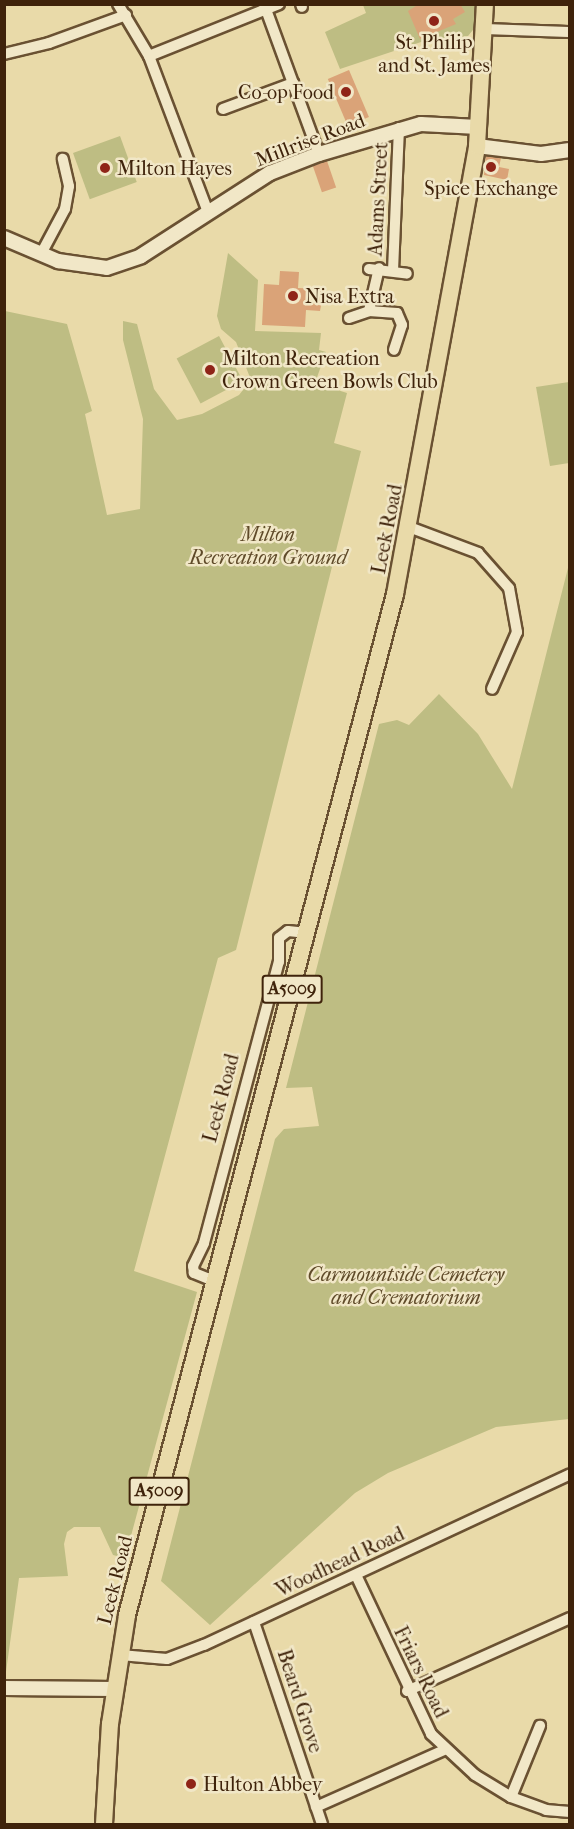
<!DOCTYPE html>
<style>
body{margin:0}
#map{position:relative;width:574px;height:1829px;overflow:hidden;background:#e9daa9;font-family:"IM FELL French Canon",serif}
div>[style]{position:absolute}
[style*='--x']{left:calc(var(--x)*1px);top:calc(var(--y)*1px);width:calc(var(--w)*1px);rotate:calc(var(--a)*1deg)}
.green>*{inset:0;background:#bebd83;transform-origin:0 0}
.building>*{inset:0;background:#daa378;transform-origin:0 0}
.roads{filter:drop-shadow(2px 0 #6a5132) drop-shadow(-2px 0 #6a5132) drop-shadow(0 2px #6a5132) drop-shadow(0 -2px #6a5132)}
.minor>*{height:10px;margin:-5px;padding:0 5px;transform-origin:5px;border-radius:5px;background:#f1e7c7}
.tertiary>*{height:14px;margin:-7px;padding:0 7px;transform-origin:7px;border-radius:7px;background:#f1e7c7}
.primary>*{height:16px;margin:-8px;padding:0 8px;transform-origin:8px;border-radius:8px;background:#e9daa9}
.dots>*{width:16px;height:16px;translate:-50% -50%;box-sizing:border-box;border:3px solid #f1e7c7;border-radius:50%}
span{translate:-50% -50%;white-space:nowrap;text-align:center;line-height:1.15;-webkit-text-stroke:5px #f1e7c7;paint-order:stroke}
.shield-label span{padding:2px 4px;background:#f1e7c7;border:2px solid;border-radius:4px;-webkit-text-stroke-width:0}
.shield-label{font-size:18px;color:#3f230b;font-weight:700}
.poi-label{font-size:20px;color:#3f230b}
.right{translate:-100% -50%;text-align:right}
.left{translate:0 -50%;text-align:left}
.street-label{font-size:20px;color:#3f230b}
.park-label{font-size:20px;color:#5f4a29;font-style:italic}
.frame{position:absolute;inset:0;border:6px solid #3f230b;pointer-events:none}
</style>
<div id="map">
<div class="green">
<i style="clip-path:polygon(363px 5px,477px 5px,477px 25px,468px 36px,421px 42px,340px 69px,325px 32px,366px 13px)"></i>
<i style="left:120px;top:136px;width:49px;height:50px;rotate:70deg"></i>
<i style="clip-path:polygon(228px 253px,258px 280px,255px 331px,321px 333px,319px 350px,326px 352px,315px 383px,347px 393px,334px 443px,361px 451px,236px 950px,218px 958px,134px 1271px,197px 1292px,125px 1558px,113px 1555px,100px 1527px,74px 1527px,67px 1532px,64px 1544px,68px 1576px,19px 1578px,5px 1679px,5px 311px,67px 324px,92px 411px,85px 414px,107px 515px,140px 509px,143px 419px,123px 340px,123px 321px,137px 324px,154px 389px,177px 420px,202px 414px,239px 395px,251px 380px,236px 342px,221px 329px,217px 316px)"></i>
<i style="left:219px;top:336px;width:51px;height:48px;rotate:62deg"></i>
<i style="clip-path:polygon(569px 382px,569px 463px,550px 466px,536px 387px)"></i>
<i style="clip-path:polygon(569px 564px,569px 1419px,496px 1427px,388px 1473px,355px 1493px,210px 1625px,161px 1581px,275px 1139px,284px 1129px,319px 1126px,312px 1087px,286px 1088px,379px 724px,397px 720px,409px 725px,439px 694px,478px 734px,512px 789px)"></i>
</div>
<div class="building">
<i style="clip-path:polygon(419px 4px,460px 4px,465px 12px,453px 19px,456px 24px,420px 39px,408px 11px)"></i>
<i style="left:349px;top:70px;width:51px;height:23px;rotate:67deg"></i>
<i style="clip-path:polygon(486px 156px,501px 158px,499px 167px,509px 169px,507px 180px,484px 175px)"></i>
<i style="left:327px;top:161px;width:28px;height:15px;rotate:71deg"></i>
<i style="clip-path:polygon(280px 271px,299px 272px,298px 288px,324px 289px,320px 311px,306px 310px,305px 327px,262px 325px,264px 284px,279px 285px)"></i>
</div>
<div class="roads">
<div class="minor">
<i style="--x:118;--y:4;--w:61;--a:59.2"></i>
<i style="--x:149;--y:56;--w:167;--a:69.3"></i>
<i style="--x:264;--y:4;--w:160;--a:69.9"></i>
<i style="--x:301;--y:4;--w:3;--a:72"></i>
<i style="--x:483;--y:29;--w:87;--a:2"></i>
<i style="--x:4;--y:54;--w:46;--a:-13.7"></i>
<i style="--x:49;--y:43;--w:82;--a:-20"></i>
<i style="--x:149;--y:56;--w:140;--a:-21.8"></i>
<i style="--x:223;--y:109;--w:75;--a:-20.4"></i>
<i style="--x:41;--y:254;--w:51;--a:-61.9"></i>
<i style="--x:65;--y:209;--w:23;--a:-80"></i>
<i style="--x:69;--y:186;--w:28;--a:-103"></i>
<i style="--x:369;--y:269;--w:38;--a:7"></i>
<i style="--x:393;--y:271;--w:143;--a:-87.6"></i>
<i style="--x:369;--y:311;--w:28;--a:4"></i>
<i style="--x:397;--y:313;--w:13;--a:67"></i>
<i style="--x:402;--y:325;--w:26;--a:108"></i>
<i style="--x:349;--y:318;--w:21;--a:-19"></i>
<i style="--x:369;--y:311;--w:44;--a:-76.9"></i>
<i style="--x:409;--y:527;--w:74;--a:20.6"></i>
<i style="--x:478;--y:553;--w:47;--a:48.5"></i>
<i style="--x:509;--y:588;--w:45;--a:79.7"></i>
<i style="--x:517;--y:632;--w:62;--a:113.7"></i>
<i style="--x:214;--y:1281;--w:22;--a:-158"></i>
<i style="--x:194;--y:1273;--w:7;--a:-98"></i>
<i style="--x:193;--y:1266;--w:25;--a:-64"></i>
<i style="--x:204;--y:1243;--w:291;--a:-75.1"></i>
<i style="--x:279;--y:962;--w:24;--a:-90"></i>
<i style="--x:279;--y:938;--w:11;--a:-38"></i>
<i style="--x:288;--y:931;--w:19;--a:6"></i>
<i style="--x:356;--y:1575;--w:176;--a:64.7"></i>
<i style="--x:431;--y:1734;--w:60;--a:43"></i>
<i style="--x:475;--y:1775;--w:42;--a:31.4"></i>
<i style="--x:511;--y:1797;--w:37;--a:20"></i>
<i style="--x:546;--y:1810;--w:24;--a:5"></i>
<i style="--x:254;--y:1622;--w:213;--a:71.4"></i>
<i style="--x:120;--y:1655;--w:47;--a:4.9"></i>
<i style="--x:167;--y:1659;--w:40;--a:-21"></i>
<i style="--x:204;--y:1645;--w:404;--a:-25"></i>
<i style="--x:407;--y:1691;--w:179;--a:-24.1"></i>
<i style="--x:511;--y:1797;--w:77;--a:-67.8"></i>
<i style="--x:316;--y:1807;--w:142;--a:-24"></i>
</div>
<div class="tertiary">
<i style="--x:477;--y:146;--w:64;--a:7.1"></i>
<i style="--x:541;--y:154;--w:29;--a:-8"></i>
<i style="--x:4;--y:238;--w:59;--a:23.1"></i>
<i style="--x:58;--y:261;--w:49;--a:8.1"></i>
<i style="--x:107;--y:268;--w:36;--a:-19"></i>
<i style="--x:141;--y:256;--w:153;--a:-32.8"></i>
<i style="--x:270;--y:173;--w:53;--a:-21.2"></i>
<i style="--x:319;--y:154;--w:106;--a:-16.4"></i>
<i style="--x:421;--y:124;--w:57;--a:3"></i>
<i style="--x:4;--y:1688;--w:110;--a:0.5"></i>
</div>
<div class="primary">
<i style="--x:104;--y:1824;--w:100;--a:-86.6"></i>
<i style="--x:110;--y:1724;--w:110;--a:-81.1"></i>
<i style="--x:127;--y:1615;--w:1056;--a:-75.29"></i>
<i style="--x:395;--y:594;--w:455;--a:-79.6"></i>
<i style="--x:477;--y:146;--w:142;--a:-86.8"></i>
</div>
</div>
<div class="dots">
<i style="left:434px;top:21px;background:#8f2418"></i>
<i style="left:346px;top:92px;background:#8f2418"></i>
<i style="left:491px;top:167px;background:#8f2418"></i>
<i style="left:105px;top:168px;background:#8f2418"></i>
<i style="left:293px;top:296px;background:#8f2418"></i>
<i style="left:210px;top:370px;background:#8f2418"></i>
<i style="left:191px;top:1784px;background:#8f2418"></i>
</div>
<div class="shield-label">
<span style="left:292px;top:989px">A5009</span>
<span style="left:159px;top:1491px">A5009</span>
</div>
<div class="poi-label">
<span style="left:434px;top:54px">St. Philip<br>and St. James</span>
<span class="right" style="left:334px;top:92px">Co-op Food</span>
<span class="left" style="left:117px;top:168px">Milton Hayes</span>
<span style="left:491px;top:188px">Spice Exchange</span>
<span class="left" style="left:305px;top:296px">Nisa Extra</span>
<span class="left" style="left:222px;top:370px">Milton Recreation<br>Crown Green Bowls Club</span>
<span class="left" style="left:203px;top:1784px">Hulton Abbey</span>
</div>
<div class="street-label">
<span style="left:310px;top:140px;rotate:-21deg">Millrise Road</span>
<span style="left:378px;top:199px;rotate:-87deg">Adams Street</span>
<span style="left:387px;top:529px;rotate:-79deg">Leek Road</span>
<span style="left:221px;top:1098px;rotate:-75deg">Leek Road</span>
<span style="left:340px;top:1562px;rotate:-25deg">Woodhead Road</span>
<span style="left:115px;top:1580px;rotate:-76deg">Leek Road</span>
<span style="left:421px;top:1672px;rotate:64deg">Friars Road</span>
<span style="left:300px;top:1701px;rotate:72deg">Beard Grove</span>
</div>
<div class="park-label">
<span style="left:268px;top:546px">Milton<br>Recreation Ground</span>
<span style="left:406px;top:1286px">Carmountside Cemetery<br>and Crematorium</span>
</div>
<div class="frame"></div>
</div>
